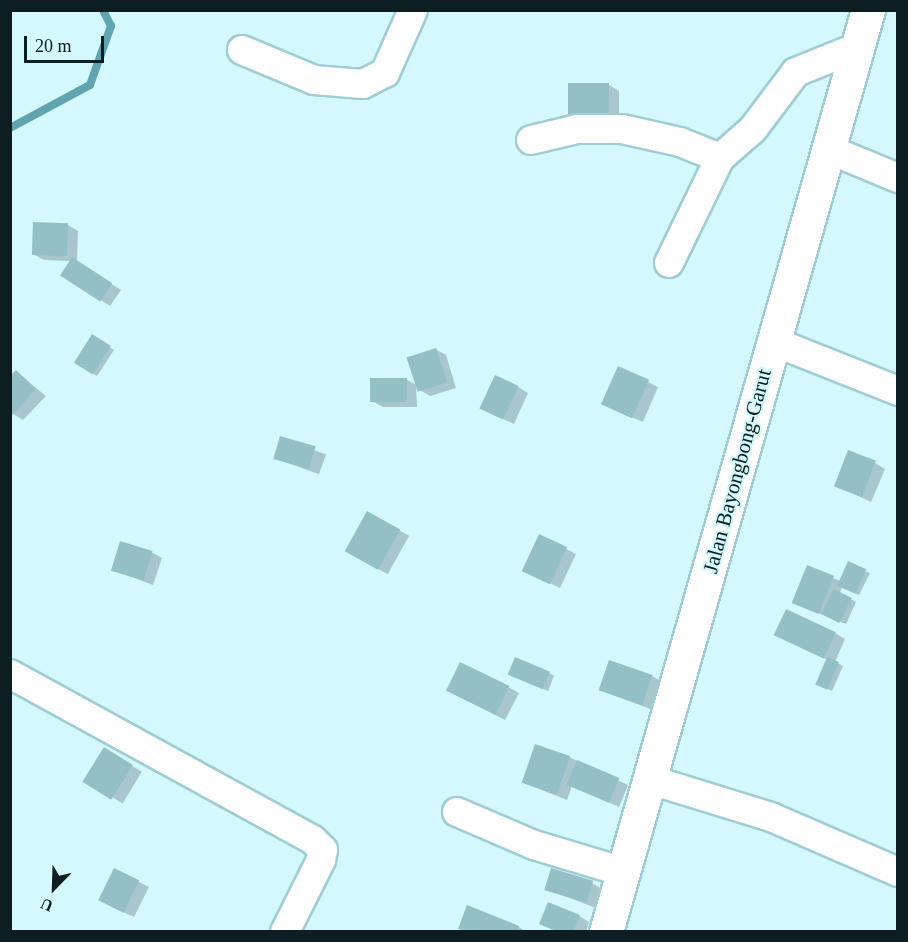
<!DOCTYPE html>
<style>
body{margin:0}
#map{position:relative;width:908px;height:942px;overflow:hidden;background:#d3f8fe;font-family:Georgia,serif}
div>[style]{position:absolute}
[style*='--x']{left:calc(var(--x)*1px);top:calc(var(--y)*1px);width:calc(var(--w)*1px);rotate:calc(var(--a)*1deg)}
.shadow>*{inset:0;background:#0003;transform-origin:0 0}
.stream>*{height:8px;margin:-4px;padding:0 4px;transform-origin:4px;border-radius:4px;background:#5ea5b1}
.building>*{inset:0;background:#93c0c7;transform-origin:0 0}
.roads{filter:drop-shadow(2px 0 #a0cdd5) drop-shadow(-2px 0 #a0cdd5) drop-shadow(0 2px #a0cdd5) drop-shadow(0 -2px #a0cdd5)}
.minor>*{height:28px;margin:-14px;padding:0 14px;transform-origin:14px;border-radius:14px;background:#fff}
.primary>*{height:33px;margin:-16.5px;padding:0 16.5px;transform-origin:16.5px;border-radius:16.5px;background:#fff}
span{translate:-50% -50%;white-space:nowrap;text-align:center;line-height:1.15;-webkit-text-stroke:4.5px #d3f8fe;paint-order:stroke}
.street-label{font-size:21px;color:#0d1e21}
.frame{position:absolute;inset:0;border:12px solid #0d1e21;pointer-events:none}
.north{position:absolute;left:24px;top:858px;width:60px;height:60px;-webkit-text-stroke:4px #d3f8fe;paint-order:stroke;rotate:203deg;font-size:16px;font-weight:700;line-height:24px;text-align:center;color:#0d1e21}
.north::after{content:'';display:block;margin:auto;width:21px;height:27px;background:#0d1e21;clip-path:polygon(50% 0,100% 100%,50% 72%,0 100%)}
.scale{position:absolute;left:24px;top:36px;width:80px;height:27px;box-sizing:border-box;border:3px solid #0d1e21;border-top:0;padding-left:8px;font-size:18px;line-height:21px;white-space:nowrap;color:#0d1e21;-webkit-text-stroke:4px #d3f8fe;paint-order:stroke}
</style>
<div id="map">
<div class="shadow">
<i style="clip-path:polygon(609px 85px,619px 91px,619px 121px,580px 121px)"></i>
<i style="clip-path:polygon(34px 224px,68px 225px,78px 231px,77px 262px,121px 290px,110px 306px,62px 275px,71px 261px,44px 260px,33px 254px)"></i>
<i style="clip-path:polygon(97px 338px,114px 350px,97px 376px,92px 373px)"></i>
<i style="clip-path:polygon(435px 349px,446px 355px,456px 388px,430px 396px,420px 390px)"></i>
<i style="clip-path:polygon(16px 372px,46px 396px,23px 420px,10px 412px,10px 378px)"></i>
<i style="clip-path:polygon(406px 379px,416px 385px,417px 407px,383px 407px,372px 401px)"></i>
<i style="clip-path:polygon(648px 382px,658px 387px,643px 422px,613px 409px)"></i>
<i style="clip-path:polygon(518px 387px,528px 393px,514px 424px,492px 414px)"></i>
<i style="left:281px;top:438px;width:48px;height:21px;rotate:20deg"></i>
<i style="clip-path:polygon(875px 463px,885px 469px,871px 502px,835px 485px)"></i>
<i style="left:368px;top:513px;width:47px;height:44px;rotate:29deg"></i>
<i style="clip-path:polygon(566px 549px,576px 554px,560px 588px,535px 576px)"></i>
<i style="clip-path:polygon(151px 552px,162px 558px,153px 585px,113px 570px)"></i>
<i style="clip-path:polygon(808px 567px,840px 581px,865px 571px,870px 573px,859px 595px,842px 587px,840px 593px,856px 602px,846px 624px,793px 603px)"></i>
<i style="clip-path:polygon(835px 633px,845px 639px,835px 662px,843px 666px,832px 691px,821px 686px,828px 660px,786px 640px)"></i>
<i style="clip-path:polygon(549px 673px,554px 676px,548px 691px,515px 677px)"></i>
<i style="clip-path:polygon(652px 676px,662px 682px,653px 710px,600px 690px)"></i>
<i style="clip-path:polygon(508px 687px,519px 693px,505px 720px,458px 696px)"></i>
<i style="left:104px;top:749px;width:44px;height:37px;rotate:31deg"></i>
<i style="clip-path:polygon(569px 757px,628px 785px,619px 807px,572px 786px,567px 800px,524px 783px)"></i>
<i style="clip-path:polygon(115px 870px,149px 887px,134px 917px,110px 906px)"></i>
<i style="clip-path:polygon(592px 883px,602px 889px,596px 908px,546px 889px)"></i>
<i style="clip-path:polygon(468px 907px,519px 927px,526px 932px,465px 932px,459px 929px)"></i>
<i style="clip-path:polygon(579px 916px,589px 922px,586px 932px,562px 932px)"></i>
</div>
<div class="stream">
<i style="--x:10;--y:128;--w:91;--a:-28.3"></i>
<i style="--x:90;--y:85;--w:63;--a:-70.4"></i>
<i style="--x:111;--y:26;--w:18;--a:-117"></i>
</div>
<div class="building">
<i style="left:568px;top:83px;width:41px;height:33px"></i>
<i style="left:33px;top:222px;width:35px;height:33px;rotate:2deg"></i>
<i style="left:72px;top:257px;width:48px;height:22px;rotate:33deg"></i>
<i style="left:92px;top:334px;width:22px;height:34px;rotate:32deg"></i>
<i style="left:436px;top:348px;width:36px;height:31px;rotate:72deg"></i>
<i style="left:618px;top:366px;width:34px;height:42px;rotate:24deg"></i>
<i style="clip-path:polygon(16px 370px,36px 389px,12px 415px,10px 376px)"></i>
<i style="left:495px;top:375px;width:26px;height:37px;rotate:25deg"></i>
<i style="left:370px;top:378px;width:37px;height:24px"></i>
<i style="left:280px;top:436px;width:37px;height:24px;rotate:16deg"></i>
<i style="left:848px;top:450px;width:30px;height:39px;rotate:21deg"></i>
<i style="left:367px;top:511px;width:38px;height:46px;rotate:29deg"></i>
<i style="left:539px;top:534px;width:31px;height:41px;rotate:25deg"></i>
<i style="left:120px;top:541px;width:34px;height:31px;rotate:17deg"></i>
<i style="left:848px;top:561px;width:20px;height:27px;rotate:24deg"></i>
<i style="left:807px;top:565px;width:29px;height:41px;rotate:22deg"></i>
<i style="left:834px;top:589px;width:20px;height:28px;rotate:27deg"></i>
<i style="left:786px;top:609px;width:55px;height:29px;rotate:25deg"></i>
<i style="left:515px;top:657px;width:38px;height:19px;rotate:23deg"></i>
<i style="left:827px;top:657px;width:13px;height:30px;rotate:23deg"></i>
<i style="left:609px;top:660px;width:46px;height:32px;rotate:19deg"></i>
<i style="left:460px;top:662px;width:55px;height:32px;rotate:26deg"></i>
<i style="left:535px;top:744px;width:37px;height:41px;rotate:19deg"></i>
<i style="left:104px;top:747px;width:34px;height:41px;rotate:32deg"></i>
<i style="left:577px;top:760px;width:46px;height:27px;rotate:23deg"></i>
<i style="left:114px;top:868px;width:28px;height:36px;rotate:26deg"></i>
<i style="left:551px;top:868px;width:44px;height:23px;rotate:17deg"></i>
<i style="clip-path:polygon(548px 902px,580px 915px,573px 932px,558px 932px,539px 924px)"></i>
<i style="clip-path:polygon(467px 905px,519px 926px,517px 932px,458px 929px)"></i>
</div>
<div class="roads">
<div class="minor">
<i style="--x:242;--y:50;--w:78;--a:22.6"></i>
<i style="--x:314;--y:80;--w:49;--a:4.7"></i>
<i style="--x:363;--y:84;--w:25;--a:-27"></i>
<i style="--x:385;--y:73;--w:69;--a:-66"></i>
<i style="--x:531;--y:140;--w:47;--a:-13.4"></i>
<i style="--x:577;--y:129;--w:45;--a:0"></i>
<i style="--x:622;--y:129;--w:59;--a:12.6"></i>
<i style="--x:680;--y:142;--w:43;--a:21.8"></i>
<i style="--x:828;--y:149;--w:76;--a:22.5"></i>
<i style="--x:669;--y:263;--w:117;--a:-64.1"></i>
<i style="--x:720;--y:158;--w:44;--a:-41.3"></i>
<i style="--x:753;--y:129;--w:71;--a:-53"></i>
<i style="--x:796;--y:72;--w:67;--a:-22"></i>
<i style="--x:772;--y:341;--w:136;--a:21.6"></i>
<i style="--x:10;--y:674;--w:345;--a:28.7"></i>
<i style="--x:313;--y:840;--w:14;--a:45"></i>
<i style="--x:323;--y:850;--w:10;--a:101"></i>
<i style="--x:321;--y:860;--w:80;--a:116.6"></i>
<i style="--x:651;--y:780;--w:126;--a:17.1"></i>
<i style="--x:771;--y:817;--w:138;--a:23.4"></i>
<i style="--x:457;--y:812;--w:84;--a:23.2"></i>
<i style="--x:534;--y:845;--w:94;--a:16.7"></i>
</div>
<div class="primary">
<i style="--x:606;--y:932;--w:959;--a:-74.14"></i>
</div>
</div>
<div class="street-label">
<span style="left:737px;top:471px;rotate:-75deg">Jalan Bayongbong-Garut</span>
</div>
<div class="frame"></div>
<div class="north">U</div>
<div class="scale">20 m</div>
</div>
